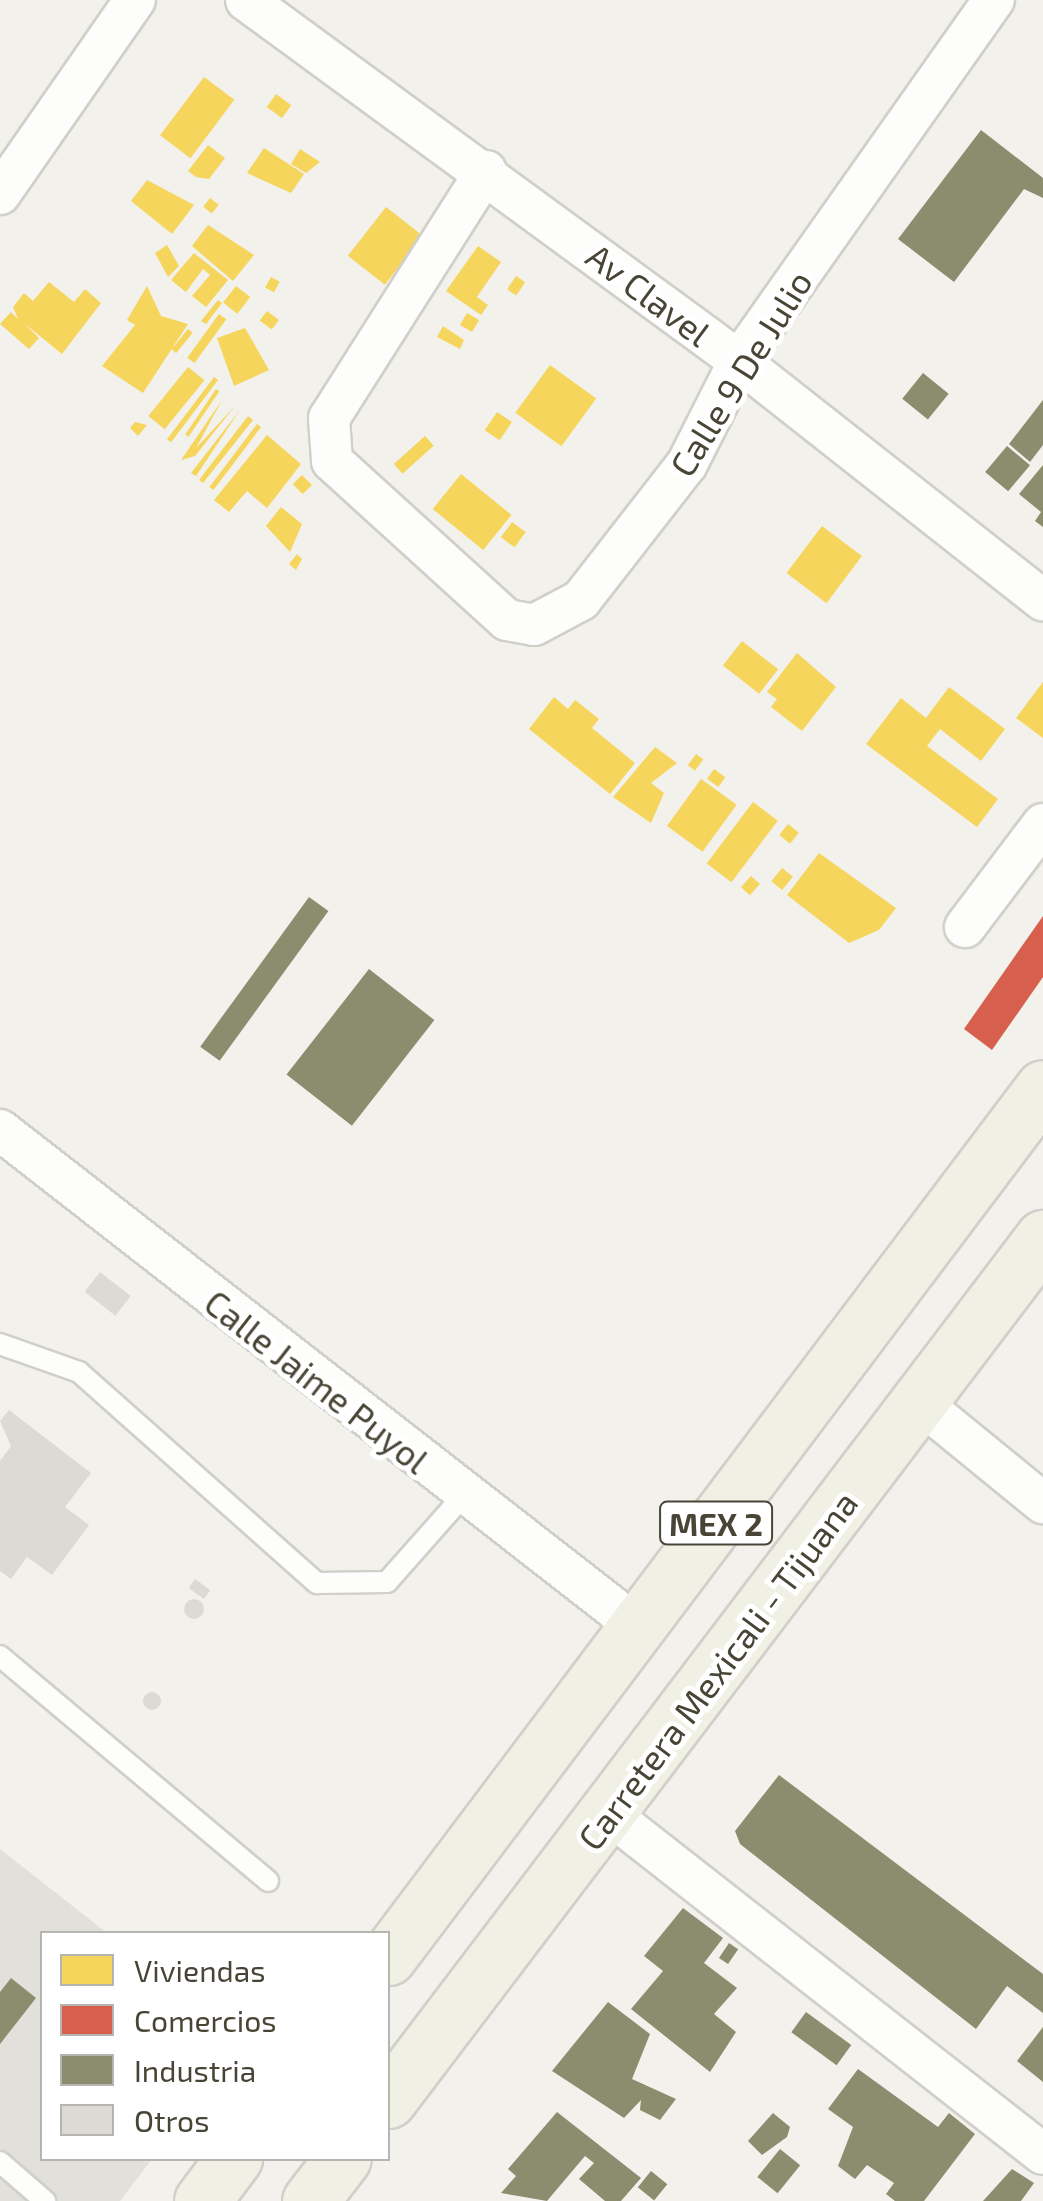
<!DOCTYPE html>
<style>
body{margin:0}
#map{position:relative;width:1043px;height:2201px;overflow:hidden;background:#f2f1ec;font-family:"Exo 2",sans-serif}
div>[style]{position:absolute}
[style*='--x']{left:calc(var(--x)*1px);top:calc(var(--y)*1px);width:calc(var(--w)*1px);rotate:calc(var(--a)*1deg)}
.industrial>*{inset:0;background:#e2e0da}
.homes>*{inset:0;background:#f6d55c;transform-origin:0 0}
.shops>*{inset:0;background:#d6604d}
.industry>*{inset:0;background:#8c8c6e;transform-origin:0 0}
.building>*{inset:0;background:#dcdad4;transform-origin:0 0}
.round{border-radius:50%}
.roads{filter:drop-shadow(2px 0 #d0cfc9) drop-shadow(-2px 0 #d0cfc9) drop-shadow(0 2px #d0cfc9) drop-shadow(0 -2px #d0cfc9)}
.lane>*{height:20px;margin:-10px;padding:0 10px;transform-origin:10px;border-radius:10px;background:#fdfdfc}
.street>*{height:40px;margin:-20px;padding:0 20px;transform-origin:20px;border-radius:20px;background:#fdfdfc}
.primary>*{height:55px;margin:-27.5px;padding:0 27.5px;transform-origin:27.5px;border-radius:27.5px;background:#f1f0e4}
span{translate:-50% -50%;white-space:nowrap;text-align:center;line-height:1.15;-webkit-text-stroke:10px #fff;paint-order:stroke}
.shield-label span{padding:2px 8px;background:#fff;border:2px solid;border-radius:8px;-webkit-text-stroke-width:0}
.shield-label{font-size:32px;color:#494536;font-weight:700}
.street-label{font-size:35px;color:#494536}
.legend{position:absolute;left:40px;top:1931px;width:350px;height:230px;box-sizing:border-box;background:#fff;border:2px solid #b6b5af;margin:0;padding:12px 18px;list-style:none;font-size:30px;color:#494536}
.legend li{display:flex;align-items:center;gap:20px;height:50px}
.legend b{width:50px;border:2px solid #b6b5af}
</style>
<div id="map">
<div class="industrial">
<i style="clip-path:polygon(0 1849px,107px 1933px,42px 1934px,42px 2158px,152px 2159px,120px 2201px,0 2201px)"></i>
</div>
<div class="homes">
<i style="left:204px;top:77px;width:38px;height:73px;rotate:37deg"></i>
<i style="left:276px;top:94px;width:19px;height:16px;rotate:36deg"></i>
<i style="clip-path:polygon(208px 145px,225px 158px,209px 179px,196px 177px,188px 171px)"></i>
<i style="clip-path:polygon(264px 148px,304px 174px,291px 193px,247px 173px)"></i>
<i style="clip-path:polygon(300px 149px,320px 162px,306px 173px,291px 164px)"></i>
<i style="clip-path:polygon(147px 180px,194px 205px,172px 234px,131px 201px)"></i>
<i style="left:210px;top:198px;width:11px;height:11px;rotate:38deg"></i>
<i style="left:386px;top:207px;width:47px;height:62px;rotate:38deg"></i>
<i style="clip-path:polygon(208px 225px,254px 255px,233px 281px,192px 246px)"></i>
<i style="clip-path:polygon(167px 245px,179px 266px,168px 277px,155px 253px)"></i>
<i style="clip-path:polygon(478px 246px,501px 262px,477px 297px,488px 305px,481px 315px,446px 291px)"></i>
<i style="clip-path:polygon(194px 253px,228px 280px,206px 307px,192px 296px,210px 275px,203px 269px,186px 292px,171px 280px)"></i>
<i style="left:516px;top:276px;width:11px;height:16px;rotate:34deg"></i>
<i style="left:271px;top:277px;width:10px;height:12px;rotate:29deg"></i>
<i style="clip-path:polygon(49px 282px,74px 302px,85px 289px,101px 303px,62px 354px,25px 324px,39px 338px,29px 349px,0 324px,11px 312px,18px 319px,13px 307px,24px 293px,33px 301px)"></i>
<i style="clip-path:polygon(147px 286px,161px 316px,188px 324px,143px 393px,102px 366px,135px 325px,127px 320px)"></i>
<i style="left:236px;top:286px;width:18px;height:21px;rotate:38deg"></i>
<i style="clip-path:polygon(218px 300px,222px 303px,206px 324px,201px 321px)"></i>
<i style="left:267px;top:311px;width:15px;height:12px;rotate:37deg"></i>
<i style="left:467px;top:313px;width:14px;height:14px;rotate:30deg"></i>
<i style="left:219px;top:314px;width:9px;height:54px;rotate:36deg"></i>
<i style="clip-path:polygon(443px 326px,464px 340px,460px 349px,437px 337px)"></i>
<i style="clip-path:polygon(245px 328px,269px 370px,234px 386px,217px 338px)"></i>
<i style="left:188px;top:329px;width:6px;height:26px;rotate:39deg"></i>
<i style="left:550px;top:365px;width:57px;height:59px;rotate:36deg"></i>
<i style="left:188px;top:367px;width:21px;height:63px;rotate:39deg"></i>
<i style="left:214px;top:377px;width:5px;height:78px;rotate:37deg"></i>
<i style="left:216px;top:389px;width:4px;height:55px;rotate:34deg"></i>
<i style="clip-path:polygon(222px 400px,196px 448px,235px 406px,195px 456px,181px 460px)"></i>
<i style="clip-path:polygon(240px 410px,196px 476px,191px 473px)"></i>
<i style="left:497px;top:412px;width:18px;height:22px;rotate:34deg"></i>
<i style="clip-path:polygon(248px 416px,253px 420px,203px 483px,199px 480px)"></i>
<i style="clip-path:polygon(135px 422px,147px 425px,138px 436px,130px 428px)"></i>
<i style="left:257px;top:424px;width:5px;height:79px;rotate:37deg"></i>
<i style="clip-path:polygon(267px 435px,301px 464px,267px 508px,247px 491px,229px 512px,214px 500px)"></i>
<i style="left:425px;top:436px;width:13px;height:42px;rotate:48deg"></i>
<i style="left:461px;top:474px;width:65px;height:45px;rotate:39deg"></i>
<i style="left:302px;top:475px;width:14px;height:13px;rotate:45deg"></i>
<i style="clip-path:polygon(281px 507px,302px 524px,290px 552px,266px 526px)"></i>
<i style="left:512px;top:522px;width:17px;height:19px;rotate:36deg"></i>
<i style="left:822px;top:526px;width:50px;height:59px;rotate:37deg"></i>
<i style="clip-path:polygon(297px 554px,302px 559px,296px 570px,289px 564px)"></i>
<i style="left:742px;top:641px;width:46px;height:31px;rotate:38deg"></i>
<i style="clip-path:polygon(797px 653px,836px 687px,802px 731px,771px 707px,777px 699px,767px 692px)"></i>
<i style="clip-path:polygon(1043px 682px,1043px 738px,1016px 718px)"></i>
<i style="clip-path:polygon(949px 687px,1005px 729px,981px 761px,940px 729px,927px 746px,998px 799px,977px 827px,866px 744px,901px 698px,926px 718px)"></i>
<i style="clip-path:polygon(554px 697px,568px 709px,575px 700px,599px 719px,592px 728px,635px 763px,610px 794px,529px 729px)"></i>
<i style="clip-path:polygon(655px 747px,677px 763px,651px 783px,664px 793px,651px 823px,613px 797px)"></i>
<i style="left:696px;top:754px;width:9px;height:14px;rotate:36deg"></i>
<i style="left:714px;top:769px;width:14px;height:12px;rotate:36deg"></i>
<i style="left:701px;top:779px;width:44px;height:58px;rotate:36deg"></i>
<i style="left:753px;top:802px;width:31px;height:77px;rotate:37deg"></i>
<i style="left:788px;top:824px;width:14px;height:14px;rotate:39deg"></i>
<i style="clip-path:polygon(819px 853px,896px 908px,879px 930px,849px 943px,787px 895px)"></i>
<i style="left:782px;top:868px;width:14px;height:17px;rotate:39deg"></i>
<i style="left:751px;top:876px;width:12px;height:15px;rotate:42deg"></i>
</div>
<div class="shops">
<i style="clip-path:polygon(1043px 916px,1043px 977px,992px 1050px,964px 1029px)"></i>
</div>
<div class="industry">
<i style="clip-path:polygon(981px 130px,1043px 178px,1043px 198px,1024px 189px,954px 282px,898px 239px)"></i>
<i style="left:923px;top:373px;width:33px;height:33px;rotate:39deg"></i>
<i style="clip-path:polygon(1043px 400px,1043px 445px,1030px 462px,1009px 444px)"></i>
<i style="left:1007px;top:446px;width:30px;height:34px;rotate:40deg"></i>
<i style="clip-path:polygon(1043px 465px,1043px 527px,1035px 521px,1041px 512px,1019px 494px)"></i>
<i style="left:309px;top:897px;width:24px;height:185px;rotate:36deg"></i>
<i style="left:369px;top:969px;width:83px;height:134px;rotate:38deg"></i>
<i style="clip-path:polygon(779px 1775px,1043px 1974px,1043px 2013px,1007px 1986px,976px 2029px,740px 1844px,735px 1831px)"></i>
<i style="clip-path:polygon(683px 1908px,723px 1938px,704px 1963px,737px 1988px,714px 2014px,736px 2032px,710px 2072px,631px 2009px,663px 1971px,644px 1956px)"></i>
<i style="left:729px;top:1943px;width:11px;height:18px;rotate:34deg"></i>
<i style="clip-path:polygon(11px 1978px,36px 1998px,0 2044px,0 1992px)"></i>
<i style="clip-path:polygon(608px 2002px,650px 2034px,632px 2079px,676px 2099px,660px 2120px,640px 2110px,641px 2100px,624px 2118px,552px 2071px)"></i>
<i style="left:806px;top:2012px;width:56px;height:25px;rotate:36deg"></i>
<i style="clip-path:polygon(1043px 2027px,1043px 2082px,1017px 2061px)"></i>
<i style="clip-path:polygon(858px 2069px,938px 2127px,949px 2113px,975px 2134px,924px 2201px,895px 2201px,886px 2194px,894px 2183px,867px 2165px,855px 2179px,838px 2166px,853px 2127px,828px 2109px)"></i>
<i style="clip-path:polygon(557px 2112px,641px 2178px,621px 2201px,605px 2201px,579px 2179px,594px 2163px,585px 2156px,547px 2201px,501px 2193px,516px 2176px,508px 2169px)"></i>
<i style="clip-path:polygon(773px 2113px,790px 2127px,787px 2137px,762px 2155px,748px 2141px)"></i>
<i style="left:780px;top:2149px;width:26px;height:36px;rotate:39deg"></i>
<i style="clip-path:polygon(1012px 2169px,1034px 2183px,1021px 2201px,983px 2201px)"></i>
<i style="left:651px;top:2171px;width:21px;height:21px;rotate:39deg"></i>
</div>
<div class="building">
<i style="left:100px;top:1272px;width:39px;height:25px;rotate:38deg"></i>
<i style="clip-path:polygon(9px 1410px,91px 1473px,65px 1507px,89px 1525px,52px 1575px,27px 1557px,11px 1579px,0 1571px,0 1461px,11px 1446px,0 1421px)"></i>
<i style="left:195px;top:1579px;width:19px;height:11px;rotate:36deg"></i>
<i class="round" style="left:184px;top:1599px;width:20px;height:20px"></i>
<i class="round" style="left:143px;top:1692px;width:18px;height:18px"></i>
</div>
<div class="roads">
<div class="lane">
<i style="--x:0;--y:1344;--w:84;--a:19.5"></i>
<i style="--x:79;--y:1372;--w:318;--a:41.6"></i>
<i style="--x:317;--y:1583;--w:70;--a:-0.8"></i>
<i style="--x:387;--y:1582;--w:115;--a:-48.5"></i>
<i style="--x:0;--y:1656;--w:350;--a:40"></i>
<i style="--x:0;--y:2162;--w:60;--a:40.9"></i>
</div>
<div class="street">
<i style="--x:246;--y:0;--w:611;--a:36.21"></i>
<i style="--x:739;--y:361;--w:387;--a:38.2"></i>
<i style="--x:486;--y:171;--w:293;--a:122.4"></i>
<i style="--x:329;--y:418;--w:43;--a:86"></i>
<i style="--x:332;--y:461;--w:236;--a:42.3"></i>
<i style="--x:507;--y:620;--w:27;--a:10"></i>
<i style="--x:534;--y:625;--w:53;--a:-28"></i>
<i style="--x:581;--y:600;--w:172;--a:-52.1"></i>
<i style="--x:687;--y:464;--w:115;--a:-63.2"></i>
<i style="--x:739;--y:361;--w:442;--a:-54.8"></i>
<i style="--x:0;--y:194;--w:236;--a:-55.2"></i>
<i style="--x:965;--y:927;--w:129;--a:-52.9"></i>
<i style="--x:0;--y:1130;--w:809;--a:37.92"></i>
<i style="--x:919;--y:1402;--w:160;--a:39.2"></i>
<i style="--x:609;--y:1814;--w:551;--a:38.08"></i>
</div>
<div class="primary">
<i style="--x:388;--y:1957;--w:1088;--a:-52.99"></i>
<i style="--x:388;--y:2100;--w:1083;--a:-52.77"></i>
<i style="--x:202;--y:2201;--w:54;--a:-53.3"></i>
<i style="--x:310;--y:2201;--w:54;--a:-52.5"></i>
</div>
</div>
<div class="shield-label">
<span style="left:716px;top:1523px">MEX 2</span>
</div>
<div class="street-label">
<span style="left:649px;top:294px;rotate:37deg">Av Clavel</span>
<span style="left:740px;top:373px;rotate:-58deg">Calle 9 De Julio</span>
<span style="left:317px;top:1381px;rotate:38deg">Calle Jaime Puyol</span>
<span style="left:717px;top:1670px;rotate:-53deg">Carretera Mexicali - Tijuana</span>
</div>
<ul class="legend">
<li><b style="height:28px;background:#f6d55c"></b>Viviendas</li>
<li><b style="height:28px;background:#d6604d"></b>Comercios</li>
<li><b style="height:28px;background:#8c8c6e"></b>Industria</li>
<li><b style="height:28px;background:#dcdad4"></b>Otros</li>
</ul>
</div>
